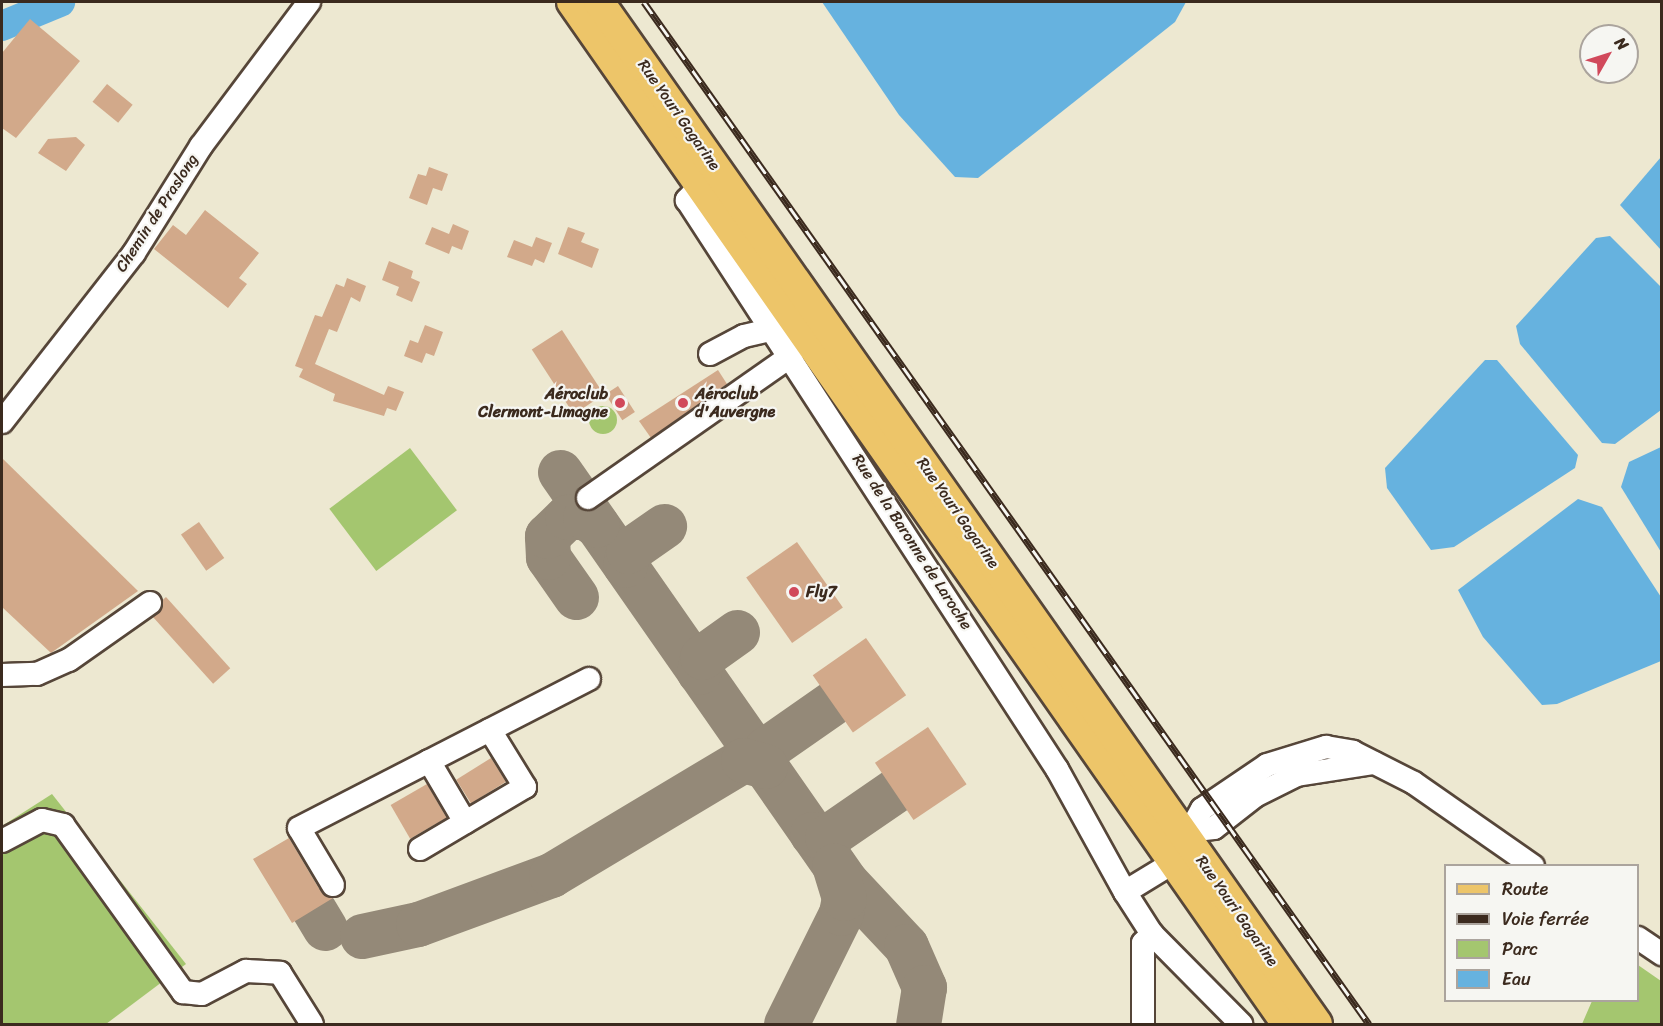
<!DOCTYPE html>
<meta charset="utf-8">
<style>
body{margin:0}
#map{position:relative;width:1663px;height:1026px;overflow:hidden;background:#ede8d1;font-family:Sriracha,sans-serif}
div>[style]{position:absolute}
[style*='--x']{left:calc(var(--x)*1px);top:calc(var(--y)*1px);width:calc(var(--w)*1px);rotate:calc(var(--a)*1deg)}
.green>*{inset:0;background:#a4c66f;transform-origin:0 0}
.round{border-radius:50%}
.water>*{inset:0;background:#66b2df}
.river>*{height:30px;margin:-15px;padding:0 15px;transform-origin:15px;border-radius:15px;background:#66b2df}
.taxiway>*{height:45px;margin:-22.5px;padding:0 22.5px;transform-origin:22.5px;border-radius:22.5px;background:#948978}
.building>*{inset:0;background:#d2a98a;transform-origin:0 0}
.roads{filter:drop-shadow(2px 0 #564639) drop-shadow(-2px 0 #564639) drop-shadow(0 2px #564639) drop-shadow(0 -2px #564639)}
.minor>*{height:22px;margin:-11px;padding:0 11px;transform-origin:11px;border-radius:11px;background:#fff}
.major>*{height:30px;margin:-15px;padding:0 15px;transform-origin:15px;border-radius:15px;background:#edc569}
.rail>*{height:7px;margin-top:-3.5px;transform-origin:0;background:repeating-linear-gradient(90deg,#f6f6f2 0 14px,#3b2a1e 0 28px);box-sizing:border-box;border-block:2px solid #3b2a1e}
.dots>*{width:16px;height:16px;translate:-50% -50%;box-sizing:border-box;border:3px solid #f6f6f2;border-radius:50%}
span{translate:-50% -50%;white-space:nowrap;text-align:center;line-height:1.15;-webkit-text-stroke:4.5px #f6f6f2;paint-order:stroke}
.street-label{font-size:16px;color:#3b2a1e}
.poi-label{font-size:16px;color:#3b2a1e;font-weight:700}
.right{translate:-100% -50%;text-align:right}
.left{translate:0 -50%;text-align:left}
.frame{position:absolute;inset:0;border:3px solid #3b2a1e;pointer-events:none}
.legend{position:absolute;left:1444px;top:864px;width:195px;height:138px;box-sizing:border-box;background:#f6f6f2;border:2px solid #aba49d;margin:0;padding:8px 10px;list-style:none;font-size:18px;color:#3b2a1e}
.legend li{display:flex;align-items:center;gap:12px;height:30px}
.legend b{width:30px;border:2px solid #aba49d}
.north{position:absolute;left:1579px;top:24px;width:60px;height:60px;box-sizing:border-box;background:#f6f6f2;border:2px solid #aba49d;border-radius:50%;rotate:51deg;font-size:16px;font-weight:700;line-height:24px;text-align:center;color:#3b2a1e}
.north::after{content:'';display:block;margin:auto;width:21px;height:27px;background:#d1495b;clip-path:polygon(50% 0,100% 100%,50% 72%,0 100%)}
</style>
<div id="map">
<div class="green">
<i class="round" style="left:589px;top:406px;width:28px;height:28px"></i>
<i style="left:410px;top:448px;width:78px;height:101px;rotate:53deg"></i>
<i style="clip-path:polygon(52px 794px,186px 964px,106px 1024px,2px 1024px,2px 826px)"></i>
<i style="clip-path:polygon(1638px 965px,1661px 981px,1661px 1024px,1582px 1024px,1592px 1001px,1638px 1000px)"></i>
</div>
<div class="water">
<i style="clip-path:polygon(822px 2px,1186px 2px,1175px 22px,978px 178px,955px 177px,899px 115px)"></i>
<i style="clip-path:polygon(1661px 157px,1661px 250px,1620px 205px)"></i>
<i style="clip-path:polygon(1610px 236px,1662px 288px,1661px 410px,1615px 444px,1602px 443px,1520px 344px,1516px 326px,1596px 238px)"></i>
<i style="clip-path:polygon(1485px 360px,1497px 360px,1578px 455px,1575px 468px,1454px 547px,1431px 550px,1387px 488px,1385px 468px)"></i>
<i style="clip-path:polygon(1661px 447px,1661px 552px,1621px 487px,1629px 462px)"></i>
<i style="clip-path:polygon(1578px 499px,1602px 507px,1661px 597px,1661px 661px,1557px 704px,1542px 705px,1483px 637px,1458px 590px)"></i>
</div>
<div class="river">
<i style="--x:2;--y:26;--w:63;--a:-22.5"></i>
</div>
<div class="taxiway">
<i style="--x:560;--y:472;--w:499;--a:55.1"></i>
<i style="--x:845;--y:881;--w:89;--a:46.8"></i>
<i style="--x:906;--y:946;--w:45;--a:66.3"></i>
<i style="--x:924;--y:987;--w:37;--a:99"></i>
<i style="--x:625;--y:565;--w:14;--a:-78"></i>
<i style="--x:628;--y:551;--w:44;--a:-34.8"></i>
<i style="--x:576;--y:597;--w:49;--a:-125"></i>
<i style="--x:548;--y:557;--w:21;--a:-93"></i>
<i style="--x:547;--y:536;--w:28;--a:-44"></i>
<i style="--x:567;--y:517;--w:18;--a:0"></i>
<i style="--x:585;--y:517;--w:14;--a:34"></i>
<i style="--x:699;--y:672;--w:15;--a:-79"></i>
<i style="--x:702;--y:657;--w:43;--a:-35.5"></i>
<i style="--x:765;--y:766;--w:17;--a:-87"></i>
<i style="--x:766;--y:749;--w:80;--a:-34.9"></i>
<i style="--x:812;--y:834;--w:15;--a:11"></i>
<i style="--x:827;--y:837;--w:81;--a:-34.5"></i>
<i style="--x:314;--y:910;--w:21;--a:59"></i>
<i style="--x:362;--y:936;--w:57;--a:-12.1"></i>
<i style="--x:418;--y:924;--w:142;--a:-20.2"></i>
<i style="--x:551;--y:875;--w:224;--a:-30.9"></i>
<i style="--x:743;--y:760;--w:23;--a:15"></i>
<i style="--x:786;--y:1024;--w:124;--a:-63.6"></i>
<i style="--x:841;--y:913;--w:15;--a:-79"></i>
<i style="--x:844;--y:898;--w:34;--a:-107"></i>
</div>
<div class="building">
<i style="clip-path:polygon(30px 19px,80px 61px,16px 138px,2px 128px,2px 53px)"></i>
<i style="left:107px;top:84px;width:33px;height:23px;rotate:39deg"></i>
<i style="clip-path:polygon(76px 137px,85px 145px,66px 171px,38px 153px,48px 139px)"></i>
<i style="clip-path:polygon(429px 167px,448px 174px,442px 191px,433px 188px,427px 205px,409px 198px,418px 174px,426px 176px)"></i>
<i style="clip-path:polygon(205px 210px,259px 253px,239px 278px,247px 284px,228px 308px,154px 249px,173px 225px,186px 235px)"></i>
<i style="clip-path:polygon(453px 224px,469px 231px,462px 250px,452px 246px,449px 254px,425px 244px,432px 227px,449px 234px)"></i>
<i style="clip-path:polygon(568px 227px,585px 233px,581px 242px,599px 249px,592px 268px,558px 254px)"></i>
<i style="clip-path:polygon(536px 237px,552px 243px,544px 263px,535px 259px,532px 266px,507px 257px,514px 240px,532px 247px)"></i>
<i style="clip-path:polygon(389px 261px,413px 271px,411px 278px,420px 282px,412px 302px,396px 295px,399px 287px,382px 280px)"></i>
<i style="clip-path:polygon(347px 278px,366px 286px,360px 302px,351px 297px,337px 332px,329px 329px,315px 364px,384px 395px,388px 386px,404px 392px,396px 411px,387px 408px,384px 416px,333px 401px,335px 394px,299px 377px,303px 369px,295px 366px,315px 315px,322px 317px,336px 284px,344px 287px)"></i>
<i style="clip-path:polygon(425px 325px,443px 332px,434px 356px,426px 353px,422px 363px,404px 356px,410px 340px,418px 343px)"></i>
<i style="left:562px;top:330px;width:77px;height:36px;rotate:57deg"></i>
<i style="clip-path:polygon(718px 370px,727px 384px,651px 438px,639px 421px)"></i>
<i style="left:618px;top:386px;width:31px;height:15px;rotate:57deg"></i>
<i style="clip-path:polygon(2px 458px,138px 591px,51px 653px,2px 607px)"></i>
<i style="left:199px;top:522px;width:44px;height:22px;rotate:55deg"></i>
<i style="left:797px;top:542px;width:80px;height:62px;rotate:55deg"></i>
<i style="left:166px;top:597px;width:96px;height:23px;rotate:48deg"></i>
<i style="left:866px;top:638px;width:70px;height:65px;rotate:55deg"></i>
<i style="left:928px;top:727px;width:69px;height:64px;rotate:56deg"></i>
<i style="left:491px;top:758px;width:28px;height:41px;rotate:58deg"></i>
<i style="left:427px;top:784px;width:39px;height:42px;rotate:60deg"></i>
<i style="clip-path:polygon(289px 838px,321px 892px,333px 898px,292px 923px,253px 859px)"></i>
</div>
<div class="roads">
<div class="minor">
<i style="--x:701;--y:185;--w:21;--a:133"></i>
<i style="--x:687;--y:200;--w:679;--a:56.97"></i>
<i style="--x:1057;--y:769;--w:141;--a:61.1"></i>
<i style="--x:1125;--y:892;--w:50;--a:57.3"></i>
<i style="--x:1152;--y:934;--w:127;--a:45.3"></i>
<i style="--x:710;--y:354;--w:38;--a:-28"></i>
<i style="--x:744;--y:336;--w:32;--a:-13"></i>
<i style="--x:2;--y:422;--w:214;--a:-52"></i>
<i style="--x:134;--y:253;--w:126;--a:-57.9"></i>
<i style="--x:201;--y:146;--w:180;--a:-53.1"></i>
<i style="--x:588;--y:498;--w:249;--a:-35"></i>
<i style="--x:2;--y:675;--w:35;--a:-2"></i>
<i style="--x:37;--y:674;--w:35;--a:-24"></i>
<i style="--x:69;--y:660;--w:99;--a:-35.1"></i>
<i style="--x:429;--y:761;--w:71;--a:59.5"></i>
<i style="--x:1177;--y:832;--w:37;--a:-6"></i>
<i style="--x:1214;--y:828;--w:52;--a:-38"></i>
<i style="--x:1255;--y:796;--w:47;--a:-26.6"></i>
<i style="--x:1297;--y:775;--w:78;--a:-8.9"></i>
<i style="--x:2;--y:841;--w:45;--a:-27.7"></i>
<i style="--x:42;--y:820;--w:22;--a:13"></i>
<i style="--x:63;--y:825;--w:206;--a:54.3"></i>
<i style="--x:183;--y:992;--w:19;--a:6"></i>
<i style="--x:202;--y:994;--w:50;--a:-27.6"></i>
<i style="--x:246;--y:971;--w:34;--a:3"></i>
<i style="--x:280;--y:973;--w:60;--a:57.9"></i>
<i style="--x:420;--y:849;--w:122;--a:-30.6"></i>
<i style="--x:525;--y:787;--w:67;--a:-121.6"></i>
<i style="--x:333;--y:885;--w:66;--a:-120.8"></i>
<i style="--x:299;--y:828;--w:326;--a:-27.2"></i>
<i style="--x:1125;--y:892;--w:54;--a:-31.3"></i>
<i style="--x:1171;--y:864;--w:63;--a:-60.6"></i>
<i style="--x:1202;--y:809;--w:78;--a:-34.1"></i>
<i style="--x:1267;--y:765;--w:62;--a:-17"></i>
<i style="--x:1326;--y:747;--w:27;--a:10"></i>
<i style="--x:1353;--y:752;--w:68;--a:26.9"></i>
<i style="--x:1414;--y:783;--w:145;--a:34.9"></i>
<i style="--x:1638;--y:938;--w:29;--a:34"></i>
<i style="--x:1143;--y:1024;--w:81;--a:-90"></i>
<i style="--x:1143;--y:943;--w:13;--a:-45"></i>
</div>
<div class="major">
<i style="--x:572;--y:2;--w:1247;--a:55.02"></i>
<i style="--x:599;--y:2;--w:1249;--a:54.91"></i>
</div>
</div>
<div class="rail">
<i style="--x:644;--y:2;--w:1253;--a:54.65"></i>
</div>
<div class="dots">
<i style="left:620px;top:403px;background:#d1495b"></i>
<i style="left:683px;top:403px;background:#d1495b"></i>
<i style="left:794px;top:592px;background:#d1495b"></i>
</div>
<div class="street-label">
<span style="left:679px;top:115px;rotate:55deg">Rue Youri Gagarine</span>
<span style="left:157px;top:213px;rotate:-57deg">Chemin de Praslong</span>
<span style="left:958px;top:513px;rotate:55deg">Rue Youri Gagarine</span>
<span style="left:912px;top:542px;rotate:57deg">Rue de la Baronne de Laroche</span>
<span style="left:1237px;top:911px;rotate:55deg">Rue Youri Gagarine</span>
</div>
<div class="poi-label">
<span class="right" style="left:608px;top:403px">Aéroclub<br>Clermont-Limagne</span>
<span class="left" style="left:695px;top:403px">Aéroclub<br>d'Auvergne</span>
<span class="left" style="left:806px;top:592px">Fly7</span>
</div>
<div class="frame"></div>
<ul class="legend">
<li><b style="height:8px;background:#edc569"></b>Route</li>
<li><b style="height:8px;background:#3b2a1e"></b>Voie ferrée</li>
<li><b style="height:16px;background:#a4c66f"></b>Parc</li>
<li><b style="height:16px;background:#66b2df"></b>Eau</li>
</ul>
<div class="north">N</div>
</div>
